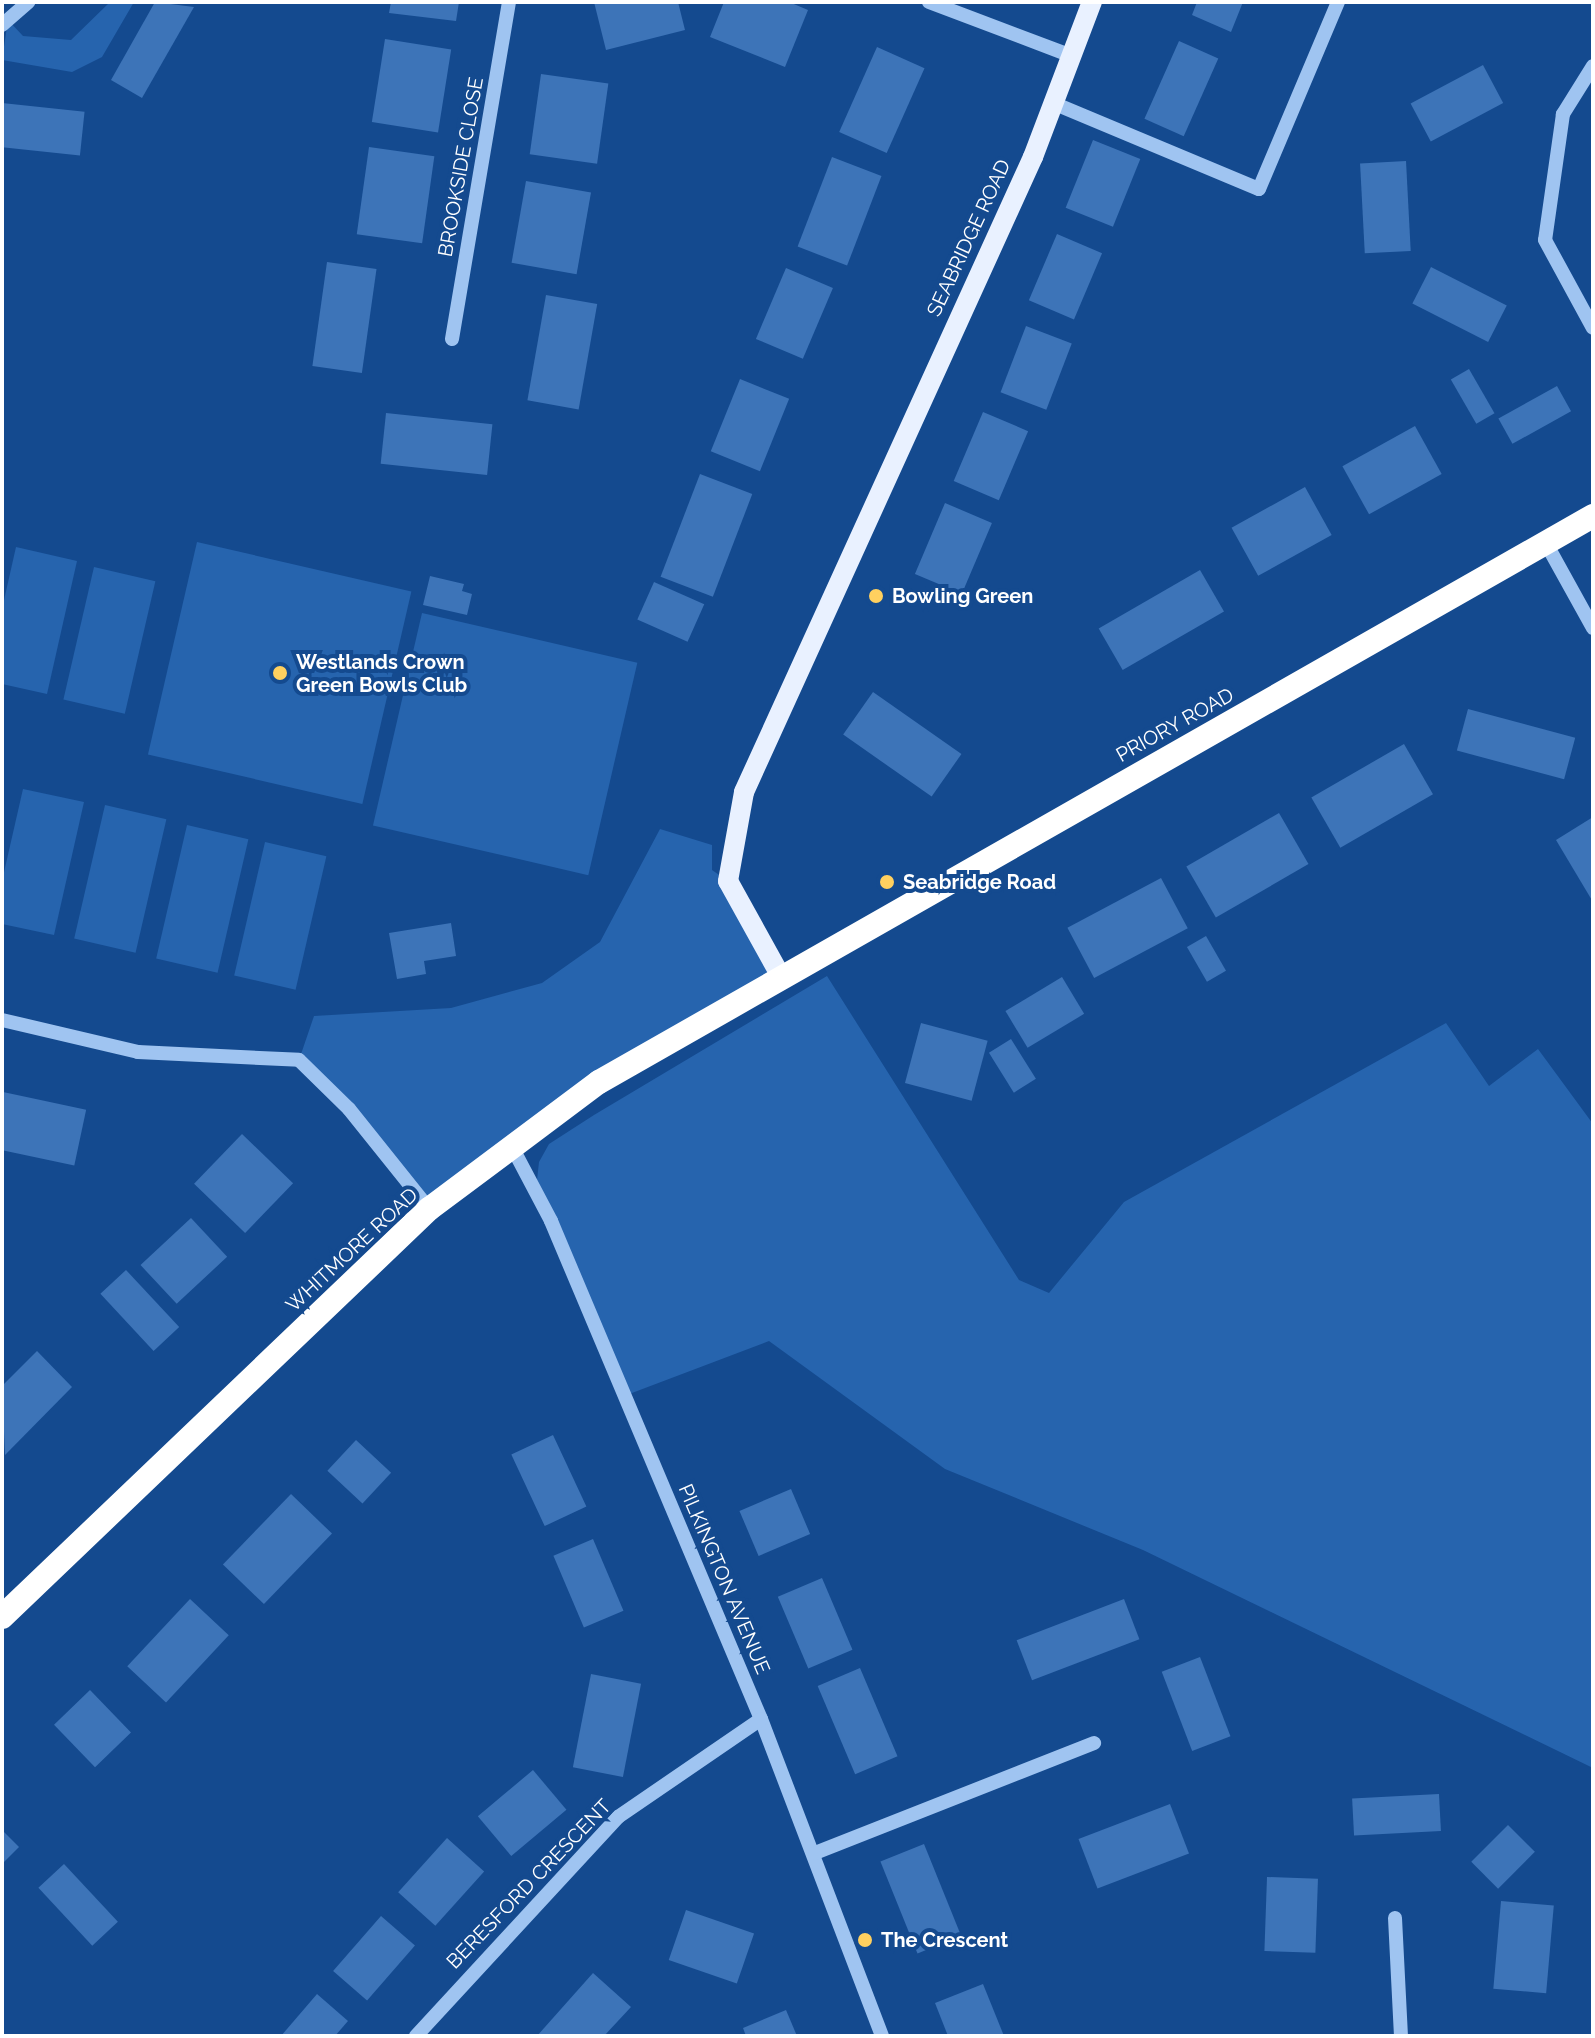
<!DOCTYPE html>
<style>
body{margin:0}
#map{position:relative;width:1595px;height:2038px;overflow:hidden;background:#144a8f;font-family:Raleway,sans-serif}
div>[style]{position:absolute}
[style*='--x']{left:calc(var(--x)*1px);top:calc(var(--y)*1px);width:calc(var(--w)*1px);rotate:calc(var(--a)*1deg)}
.green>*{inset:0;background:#2664ae;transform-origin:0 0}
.building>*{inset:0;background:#3d74b8;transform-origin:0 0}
.minor>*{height:14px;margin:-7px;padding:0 7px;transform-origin:7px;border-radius:7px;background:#9fc4f1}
.major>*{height:20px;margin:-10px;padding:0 10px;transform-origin:10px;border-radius:10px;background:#e9f1ff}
.highway>*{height:24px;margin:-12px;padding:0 12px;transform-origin:12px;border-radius:12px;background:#fff}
.dots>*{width:22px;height:22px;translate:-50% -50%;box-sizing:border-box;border:4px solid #144a8f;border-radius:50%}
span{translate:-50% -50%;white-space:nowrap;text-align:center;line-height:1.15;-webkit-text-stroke:8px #144a8f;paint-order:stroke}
.street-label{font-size:20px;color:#fff}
.poi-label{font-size:20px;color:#fff;font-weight:700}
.left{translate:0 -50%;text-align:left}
.frame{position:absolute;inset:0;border:4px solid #fff;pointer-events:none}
</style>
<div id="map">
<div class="green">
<i style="clip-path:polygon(110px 2px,134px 2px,102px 57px,72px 72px,2px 60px,8px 20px,23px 36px,71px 40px)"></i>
<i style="left:197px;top:542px;width:220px;height:218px;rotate:13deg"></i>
<i style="clip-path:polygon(16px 547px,77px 561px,47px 694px,2px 684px,2px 609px)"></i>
<i style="left:94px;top:567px;width:63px;height:136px;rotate:13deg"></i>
<i style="left:422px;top:613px;width:221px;height:218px;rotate:13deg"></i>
<i style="clip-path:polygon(23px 789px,84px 802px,54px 935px,2px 924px,2px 881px)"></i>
<i style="left:105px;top:805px;width:63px;height:137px;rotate:13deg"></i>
<i style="left:187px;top:825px;width:63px;height:137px;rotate:13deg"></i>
<i style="clip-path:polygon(660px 829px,712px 845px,712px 870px,728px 881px,779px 973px,429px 1209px,299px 1060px,314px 1016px,451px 1008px,542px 983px,600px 942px)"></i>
<i style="left:265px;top:842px;width:63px;height:137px;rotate:13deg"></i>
<i style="clip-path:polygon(827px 976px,1019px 1280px,1049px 1293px,1124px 1202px,1446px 1023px,1489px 1086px,1538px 1049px,1593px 1124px,1593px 1768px,1143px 1550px,945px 1469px,769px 1341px,624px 1396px,537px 1180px,539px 1162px,549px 1144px,594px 1115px)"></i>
</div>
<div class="building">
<i style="clip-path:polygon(155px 2px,194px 7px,142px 98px,111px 80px)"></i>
<i style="clip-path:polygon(391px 2px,459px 2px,456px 21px,389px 13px)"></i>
<i style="clip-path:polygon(594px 2px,678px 2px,685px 30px,606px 50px)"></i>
<i style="clip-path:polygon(724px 2px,789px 2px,808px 10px,785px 67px,710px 37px)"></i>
<i style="clip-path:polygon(1197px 2px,1243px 2px,1231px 32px,1192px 15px)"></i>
<i style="left:385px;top:39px;width:67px;height:84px;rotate:9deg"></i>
<i style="left:1179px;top:41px;width:43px;height:85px;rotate:24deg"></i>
<i style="left:877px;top:47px;width:52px;height:93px;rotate:24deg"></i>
<i style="left:1483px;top:65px;width:43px;height:82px;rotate:62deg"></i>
<i style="left:541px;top:74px;width:68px;height:81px;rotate:8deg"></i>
<i style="left:2px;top:103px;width:83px;height:44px;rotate:6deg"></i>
<i style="left:1093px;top:140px;width:51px;height:73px;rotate:22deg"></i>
<i style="left:369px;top:147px;width:66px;height:88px;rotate:8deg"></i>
<i style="left:832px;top:157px;width:53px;height:96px;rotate:21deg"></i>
<i style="left:1406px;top:161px;width:90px;height:46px;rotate:87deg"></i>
<i style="left:526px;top:181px;width:66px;height:83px;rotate:10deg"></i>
<i style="left:1057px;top:234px;width:49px;height:72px;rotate:23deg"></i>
<i style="left:327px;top:262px;width:50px;height:105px;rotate:8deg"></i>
<i style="left:1431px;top:267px;width:85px;height:41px;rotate:27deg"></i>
<i style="left:786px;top:268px;width:51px;height:77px;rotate:23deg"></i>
<i style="left:546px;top:295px;width:52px;height:107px;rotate:10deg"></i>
<i style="left:1026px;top:326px;width:49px;height:71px;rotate:21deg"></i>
<i style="left:1469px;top:369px;width:51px;height:21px;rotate:60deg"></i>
<i style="left:740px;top:379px;width:53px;height:78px;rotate:22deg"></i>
<i style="left:1557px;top:386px;width:29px;height:67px;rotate:61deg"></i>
<i style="left:983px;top:412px;width:49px;height:75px;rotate:23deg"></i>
<i style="left:386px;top:413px;width:107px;height:51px;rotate:6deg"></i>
<i style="left:1415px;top:426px;width:55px;height:83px;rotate:61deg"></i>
<i style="left:700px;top:474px;width:56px;height:110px;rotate:21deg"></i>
<i style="left:1305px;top:487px;width:55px;height:84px;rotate:61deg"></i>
<i style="left:945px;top:503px;width:51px;height:77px;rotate:23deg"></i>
<i style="left:1200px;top:570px;width:48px;height:117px;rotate:60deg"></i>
<i style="clip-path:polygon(430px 576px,464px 584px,462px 591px,472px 594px,467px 615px,423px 605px)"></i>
<i style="left:654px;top:582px;width:55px;height:41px;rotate:24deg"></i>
<i style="left:873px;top:692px;width:108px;height:52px;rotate:35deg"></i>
<i style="left:1468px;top:709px;width:111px;height:43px;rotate:15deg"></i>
<i style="left:1404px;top:744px;width:58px;height:107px;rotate:60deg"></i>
<i style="left:1279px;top:813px;width:59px;height:107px;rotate:60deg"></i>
<i style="clip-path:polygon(1593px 817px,1593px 902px,1556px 840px)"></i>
<i style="left:1161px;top:878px;width:57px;height:106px;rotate:62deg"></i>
<i style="clip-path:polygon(451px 923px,456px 956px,424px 961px,426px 974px,397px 979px,389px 933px)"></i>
<i style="left:1206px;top:936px;width:40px;height:22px;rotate:60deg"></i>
<i style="left:1062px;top:977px;width:43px;height:66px;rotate:59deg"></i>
<i style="left:921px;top:1023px;width:69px;height:62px;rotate:15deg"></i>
<i style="left:1011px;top:1039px;width:47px;height:26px;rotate:58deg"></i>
<i style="left:3px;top:1092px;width:85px;height:57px;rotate:12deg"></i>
<i style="left:242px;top:1134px;width:71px;height:69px;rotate:44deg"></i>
<i style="left:191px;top:1218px;width:53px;height:69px;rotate:47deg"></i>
<i style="left:126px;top:1270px;width:78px;height:35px;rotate:47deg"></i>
<i style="clip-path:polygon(37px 1351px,72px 1387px,5px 1455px,2px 1386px)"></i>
<i style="left:553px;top:1435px;width:79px;height:46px;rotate:65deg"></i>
<i style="left:356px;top:1440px;width:48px;height:42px;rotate:43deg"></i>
<i style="left:791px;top:1489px;width:49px;height:56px;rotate:67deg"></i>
<i style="left:291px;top:1494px;width:57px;height:98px;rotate:44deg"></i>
<i style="left:593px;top:1539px;width:78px;height:43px;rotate:67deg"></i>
<i style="left:822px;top:1578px;width:78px;height:48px;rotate:67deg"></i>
<i style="left:190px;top:1599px;width:53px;height:92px;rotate:43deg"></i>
<i style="left:1124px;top:1599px;width:43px;height:115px;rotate:69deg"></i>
<i style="left:1200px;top:1657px;width:85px;height:41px;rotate:69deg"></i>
<i style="left:860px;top:1668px;width:96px;height:46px;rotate:67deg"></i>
<i style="left:591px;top:1674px;width:51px;height:95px;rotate:11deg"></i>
<i style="left:90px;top:1690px;width:59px;height:50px;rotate:46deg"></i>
<i style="left:533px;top:1770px;width:52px;height:72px;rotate:50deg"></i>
<i style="left:1439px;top:1794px;width:37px;height:87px;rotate:87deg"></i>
<i style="left:1170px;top:1804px;width:53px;height:98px;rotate:69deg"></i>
<i style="left:1508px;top:1825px;width:38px;height:52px;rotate:45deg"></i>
<i style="clip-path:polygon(2px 1830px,19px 1847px,2px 1864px)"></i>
<i style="left:447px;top:1838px;width:50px;height:73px;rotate:42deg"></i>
<i style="left:924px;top:1844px;width:99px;height:47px;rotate:68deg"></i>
<i style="left:64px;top:1864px;width:79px;height:35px;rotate:47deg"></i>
<i style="left:1267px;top:1877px;width:51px;height:74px;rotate:2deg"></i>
<i style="left:1501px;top:1901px;width:53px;height:88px;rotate:5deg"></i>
<i style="left:686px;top:1910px;width:72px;height:53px;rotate:19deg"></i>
<i style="left:381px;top:1916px;width:45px;height:73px;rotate:41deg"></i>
<i style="clip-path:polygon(593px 1973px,631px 2007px,604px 2036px,537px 2036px)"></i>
<i style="clip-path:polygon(983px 1984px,1004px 2036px,948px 2036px,935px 2003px)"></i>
<i style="clip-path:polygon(317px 1994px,348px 2021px,335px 2036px,281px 2036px)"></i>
<i style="clip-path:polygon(786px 2010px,797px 2036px,746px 2036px,743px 2028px)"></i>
</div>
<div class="minor">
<i style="--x:929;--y:2;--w:153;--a:20.7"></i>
<i style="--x:2;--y:25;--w:35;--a:-41"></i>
<i style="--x:1593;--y:66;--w:57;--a:122"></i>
<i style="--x:1563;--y:114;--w:127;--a:98.1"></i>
<i style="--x:1545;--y:240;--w:100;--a:61.4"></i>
<i style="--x:1053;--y:103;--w:223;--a:22.7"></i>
<i style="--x:1259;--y:189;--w:203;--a:-67.1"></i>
<i style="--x:452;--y:339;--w:342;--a:-80.4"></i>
<i style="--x:1547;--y:545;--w:95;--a:61"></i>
<i style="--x:2;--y:1020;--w:140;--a:13.2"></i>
<i style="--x:138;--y:1052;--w:161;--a:2.8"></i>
<i style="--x:299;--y:1060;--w:70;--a:44.4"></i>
<i style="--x:349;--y:1109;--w:128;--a:51.3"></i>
<i style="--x:511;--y:1145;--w:86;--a:62.2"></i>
<i style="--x:551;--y:1221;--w:540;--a:67.14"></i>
<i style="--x:761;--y:1719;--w:339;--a:69.1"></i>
<i style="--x:815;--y:1853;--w:300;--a:-21.5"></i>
<i style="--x:1395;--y:1918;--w:118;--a:87.1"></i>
<i style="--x:416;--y:2036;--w:298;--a:-47.3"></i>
<i style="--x:618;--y:1817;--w:173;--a:-34.4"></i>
</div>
<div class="major">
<i style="--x:779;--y:973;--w:105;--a:-119"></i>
<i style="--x:728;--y:881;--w:90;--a:-79.8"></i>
<i style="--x:744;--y:792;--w:698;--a:-65.53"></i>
<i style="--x:1033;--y:157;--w:166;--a:-69.2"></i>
</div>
<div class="highway">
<i style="--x:2;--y:1617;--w:591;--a:-43.7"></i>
<i style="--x:429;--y:1209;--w:212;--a:-36.8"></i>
<i style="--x:599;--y:1082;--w:1144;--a:-29.66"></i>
</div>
<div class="dots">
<i style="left:876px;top:596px;background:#ffd05f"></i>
<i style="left:280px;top:673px;background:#ffd05f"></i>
<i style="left:887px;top:882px;background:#ffd05f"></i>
<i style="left:865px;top:1940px;background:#ffd05f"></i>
</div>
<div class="street-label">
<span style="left:461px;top:167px;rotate:-80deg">BROOKSIDE CLOSE</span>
<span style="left:969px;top:238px;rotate:-65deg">SEABRIDGE ROAD</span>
<span style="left:1175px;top:725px;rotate:-29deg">PRIORY ROAD</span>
<span style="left:352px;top:1250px;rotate:-43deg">WHITMORE ROAD</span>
<span style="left:724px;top:1579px;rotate:67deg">PILKINGTON AVENUE</span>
<span style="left:529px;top:1884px;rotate:-46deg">BERESFORD CRESCENT</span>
</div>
<div class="poi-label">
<span class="left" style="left:892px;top:596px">Bowling Green</span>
<span class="left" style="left:296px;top:674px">Westlands Crown<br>Green Bowls Club</span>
<span class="left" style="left:903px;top:882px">Seabridge Road</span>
<span class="left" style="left:881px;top:1940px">The Crescent</span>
</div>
<div class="frame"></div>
</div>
